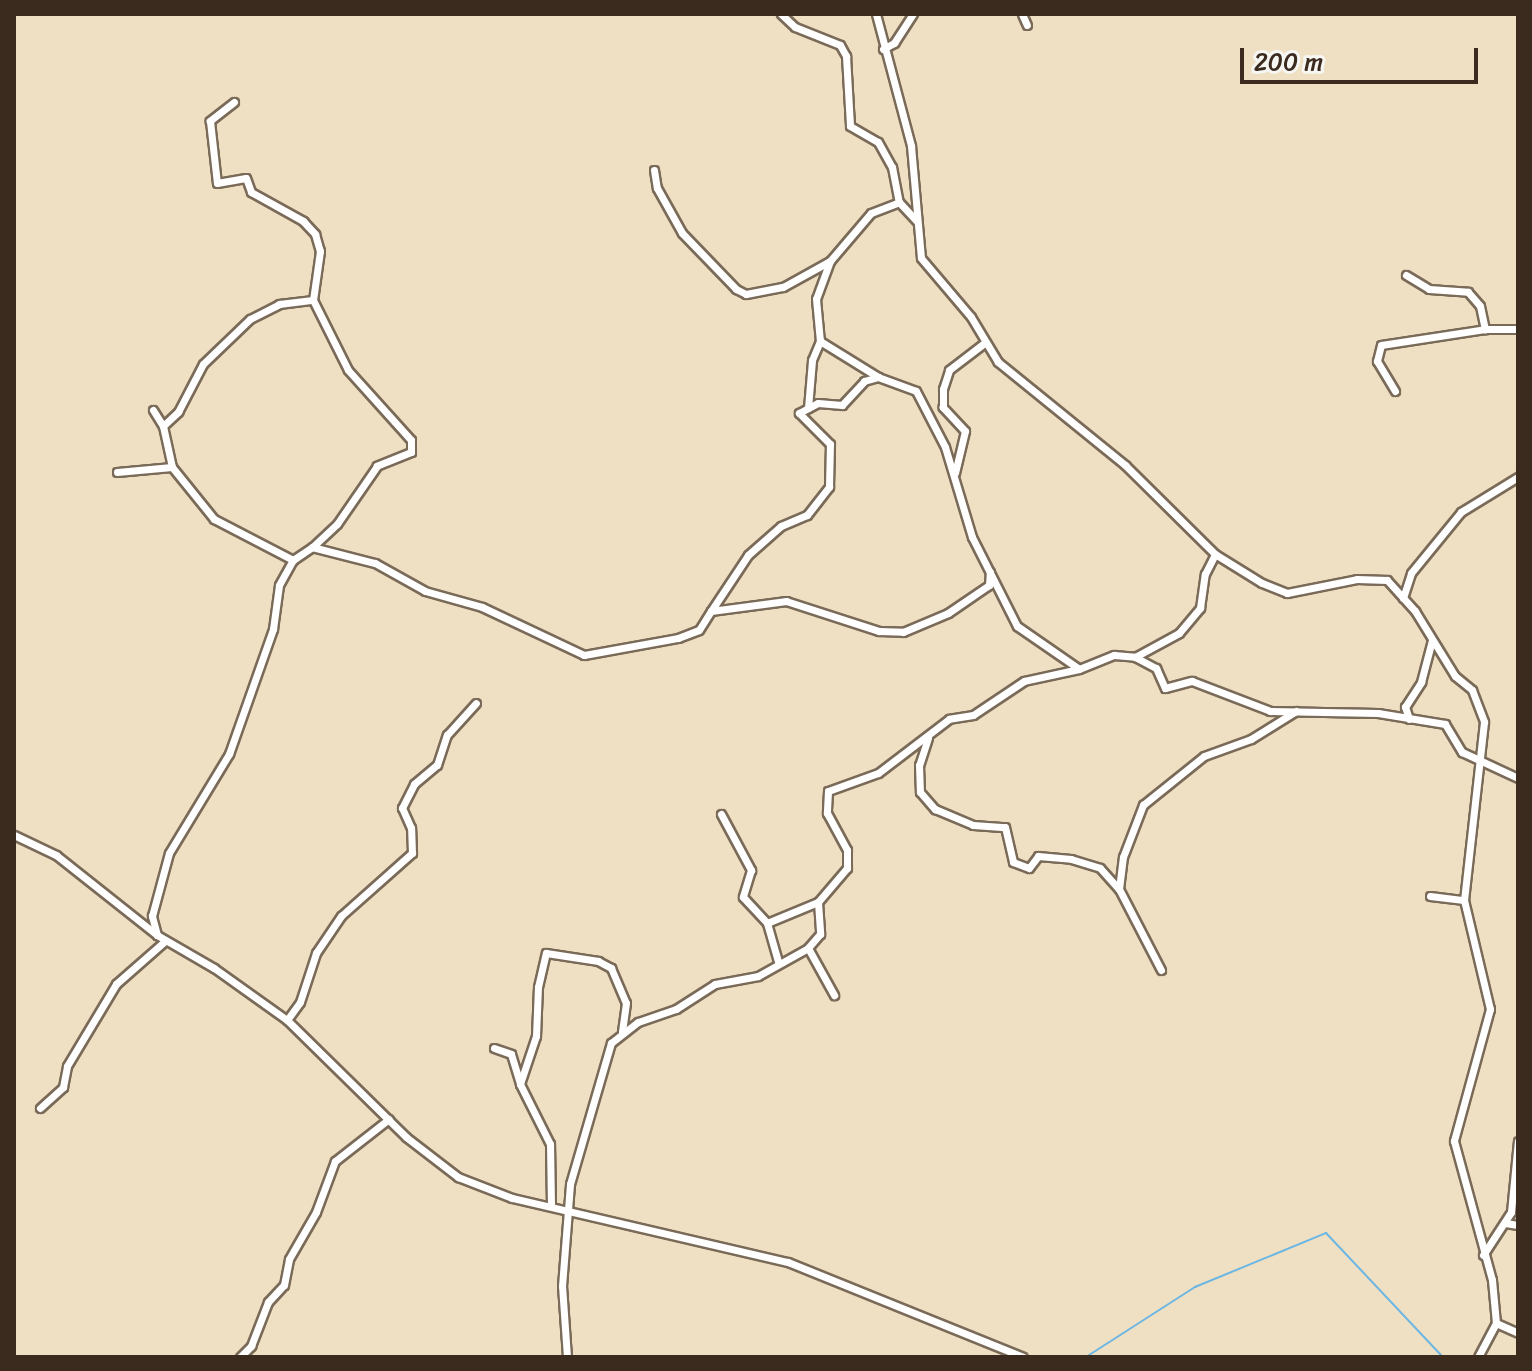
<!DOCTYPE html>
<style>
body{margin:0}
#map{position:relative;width:1532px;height:1371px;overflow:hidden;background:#efe0c3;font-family:Sriracha,sans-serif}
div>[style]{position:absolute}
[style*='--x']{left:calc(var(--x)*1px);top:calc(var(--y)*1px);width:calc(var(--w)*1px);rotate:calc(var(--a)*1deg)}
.stream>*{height:2px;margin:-1px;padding:0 1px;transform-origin:1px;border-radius:1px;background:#6cb6e4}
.roads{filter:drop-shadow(2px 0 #7a6a58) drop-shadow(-2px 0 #7a6a58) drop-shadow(0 2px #7a6a58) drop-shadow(0 -2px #7a6a58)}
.street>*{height:7px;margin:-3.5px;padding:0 3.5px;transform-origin:3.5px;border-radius:3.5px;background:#fff}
span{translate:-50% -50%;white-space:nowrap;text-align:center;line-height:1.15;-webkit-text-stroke:7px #f6f6f2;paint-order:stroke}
.frame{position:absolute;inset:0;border:16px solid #3b2a1e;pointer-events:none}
.scale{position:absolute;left:1240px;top:48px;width:238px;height:36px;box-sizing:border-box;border:4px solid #3b2a1e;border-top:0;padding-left:10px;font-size:24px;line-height:28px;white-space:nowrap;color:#3b2a1e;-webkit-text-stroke:6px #f6f6f2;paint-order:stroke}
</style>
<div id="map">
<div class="stream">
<i style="--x:1086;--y:1357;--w:130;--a:-32.7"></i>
<i style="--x:1195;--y:1287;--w:142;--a:-22.4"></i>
<i style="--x:1326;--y:1233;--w:170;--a:46.7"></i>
</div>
<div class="roads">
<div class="street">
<i style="--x:781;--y:14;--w:19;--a:43"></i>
<i style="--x:795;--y:27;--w:48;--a:21.8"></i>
<i style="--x:840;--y:45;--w:13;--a:61"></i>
<i style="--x:846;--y:56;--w:70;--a:86.7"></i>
<i style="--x:850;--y:126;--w:32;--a:30"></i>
<i style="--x:878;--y:142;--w:29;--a:61"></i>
<i style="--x:892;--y:167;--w:36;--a:79"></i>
<i style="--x:899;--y:202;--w:26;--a:47"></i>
<i style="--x:876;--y:14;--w:137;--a:75.1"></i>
<i style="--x:911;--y:146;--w:112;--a:84.9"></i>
<i style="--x:921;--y:258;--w:77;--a:49.7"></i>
<i style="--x:971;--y:317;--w:52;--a:59"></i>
<i style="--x:998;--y:362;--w:164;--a:39"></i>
<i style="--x:1125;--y:465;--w:127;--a:44.7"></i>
<i style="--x:1215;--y:554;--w:55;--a:31.7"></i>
<i style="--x:1262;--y:583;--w:27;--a:22"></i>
<i style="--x:1287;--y:593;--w:71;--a:-11.3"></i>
<i style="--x:1357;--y:579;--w:30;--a:2"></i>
<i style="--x:1387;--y:580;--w:42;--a:47.9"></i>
<i style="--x:1415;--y:611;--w:76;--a:58.4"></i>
<i style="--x:1455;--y:676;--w:22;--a:39"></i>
<i style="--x:1472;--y:690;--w:34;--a:69"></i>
<i style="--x:1484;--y:722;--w:179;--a:96.4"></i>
<i style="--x:1464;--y:900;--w:112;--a:76.6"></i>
<i style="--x:1490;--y:1009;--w:137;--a:105.3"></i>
<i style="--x:1454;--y:1141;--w:144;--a:74.7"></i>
<i style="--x:1492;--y:1280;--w:43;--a:84.7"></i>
<i style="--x:1496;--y:1323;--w:38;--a:118"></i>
<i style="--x:1022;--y:14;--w:12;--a:66"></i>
<i style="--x:883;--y:49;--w:13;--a:-29"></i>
<i style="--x:894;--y:43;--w:35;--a:-57"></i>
<i style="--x:234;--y:102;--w:31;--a:142"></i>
<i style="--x:210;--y:121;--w:62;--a:83.6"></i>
<i style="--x:217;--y:183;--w:29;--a:-10"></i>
<i style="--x:246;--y:178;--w:15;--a:70"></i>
<i style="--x:251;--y:192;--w:60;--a:29.1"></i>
<i style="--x:303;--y:221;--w:18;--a:47"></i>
<i style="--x:315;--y:234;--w:18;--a:74"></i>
<i style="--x:320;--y:251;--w:49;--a:98.1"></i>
<i style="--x:313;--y:300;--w:78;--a:63.4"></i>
<i style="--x:348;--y:370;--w:94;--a:48"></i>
<i style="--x:411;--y:440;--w:12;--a:90"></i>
<i style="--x:411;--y:452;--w:37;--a:158"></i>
<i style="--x:377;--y:466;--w:70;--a:124.6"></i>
<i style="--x:337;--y:524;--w:34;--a:137"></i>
<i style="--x:654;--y:170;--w:18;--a:81"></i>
<i style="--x:657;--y:188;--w:51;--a:60.9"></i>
<i style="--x:682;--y:233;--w:78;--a:46"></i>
<i style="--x:736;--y:289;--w:11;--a:27"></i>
<i style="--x:746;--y:294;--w:38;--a:-11"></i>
<i style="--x:783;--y:287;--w:54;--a:-29"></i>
<i style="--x:830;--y:261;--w:40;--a:110.2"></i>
<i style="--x:816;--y:299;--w:42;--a:84.6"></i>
<i style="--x:820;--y:341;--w:68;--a:31.8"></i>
<i style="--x:878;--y:377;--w:40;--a:20.2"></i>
<i style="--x:916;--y:391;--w:63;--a:62.6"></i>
<i style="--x:945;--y:447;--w:94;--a:73.3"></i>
<i style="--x:972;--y:537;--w:100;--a:63.2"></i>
<i style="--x:1017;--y:626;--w:75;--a:34.7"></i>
<i style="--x:1079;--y:669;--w:56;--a:167.7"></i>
<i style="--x:1024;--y:681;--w:61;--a:146.3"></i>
<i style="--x:973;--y:715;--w:24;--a:171"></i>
<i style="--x:949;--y:719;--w:89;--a:142.7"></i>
<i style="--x:878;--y:773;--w:53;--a:160.2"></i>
<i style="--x:828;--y:791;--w:22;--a:93"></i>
<i style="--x:827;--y:813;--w:42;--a:61.6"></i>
<i style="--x:847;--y:850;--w:18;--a:90"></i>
<i style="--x:847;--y:868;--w:45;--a:130.5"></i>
<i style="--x:818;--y:902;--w:32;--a:86"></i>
<i style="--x:820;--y:934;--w:18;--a:131"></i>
<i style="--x:808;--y:948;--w:54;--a:61"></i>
<i style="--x:830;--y:261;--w:63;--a:-49.5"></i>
<i style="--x:871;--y:213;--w:30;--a:-21"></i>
<i style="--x:1406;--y:275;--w:27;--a:31"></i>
<i style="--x:1429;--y:289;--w:39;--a:4"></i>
<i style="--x:1468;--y:292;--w:18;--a:49"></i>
<i style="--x:1480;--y:306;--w:24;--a:78"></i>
<i style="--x:1485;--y:329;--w:33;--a:0"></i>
<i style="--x:1395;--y:391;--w:35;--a:-121"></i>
<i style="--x:1377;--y:361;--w:16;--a:-76"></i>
<i style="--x:1381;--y:345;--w:105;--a:-8.7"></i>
<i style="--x:808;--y:408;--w:48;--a:-85.2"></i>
<i style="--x:812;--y:360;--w:21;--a:-67"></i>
<i style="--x:153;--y:410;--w:19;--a:58"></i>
<i style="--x:172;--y:467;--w:67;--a:51.1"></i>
<i style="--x:214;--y:519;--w:89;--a:27.4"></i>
<i style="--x:117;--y:472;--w:55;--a:-5.2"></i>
<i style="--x:172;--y:467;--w:42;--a:-102.4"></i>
<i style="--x:163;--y:426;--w:21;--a:-43"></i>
<i style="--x:178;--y:412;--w:54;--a:-62.5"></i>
<i style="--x:203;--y:364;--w:65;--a:-43.8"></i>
<i style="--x:250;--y:319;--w:33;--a:-27"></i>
<i style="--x:279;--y:304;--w:34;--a:-7"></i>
<i style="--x:955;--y:473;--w:43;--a:-76.6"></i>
<i style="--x:965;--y:431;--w:33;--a:-133"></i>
<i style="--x:943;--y:407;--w:18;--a:-90"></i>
<i style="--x:943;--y:389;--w:20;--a:-72"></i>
<i style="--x:949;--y:370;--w:43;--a:-37.4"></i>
<i style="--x:1403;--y:598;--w:26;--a:-72"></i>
<i style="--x:1411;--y:573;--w:79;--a:-50.7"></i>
<i style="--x:1461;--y:512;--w:67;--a:-31.6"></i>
<i style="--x:711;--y:611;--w:67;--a:-56.5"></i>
<i style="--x:748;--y:555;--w:44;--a:-41.3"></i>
<i style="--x:781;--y:526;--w:28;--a:-23"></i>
<i style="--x:807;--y:515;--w:36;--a:-52"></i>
<i style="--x:829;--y:487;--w:43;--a:-88.7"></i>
<i style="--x:830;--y:444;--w:44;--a:-135"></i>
<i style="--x:799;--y:413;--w:21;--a:-28"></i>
<i style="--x:818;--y:403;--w:24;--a:5"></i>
<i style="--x:842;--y:405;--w:33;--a:-47"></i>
<i style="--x:864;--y:381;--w:15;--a:-16"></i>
<i style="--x:1135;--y:657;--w:50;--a:-28.6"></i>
<i style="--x:1179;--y:633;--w:33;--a:-50"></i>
<i style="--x:1200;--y:608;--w:34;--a:-82"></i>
<i style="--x:1205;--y:574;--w:22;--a:-63"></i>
<i style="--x:1079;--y:669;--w:38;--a:-22"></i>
<i style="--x:1114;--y:655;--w:21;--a:5"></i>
<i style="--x:1135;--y:657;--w:24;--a:28"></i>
<i style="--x:1156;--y:668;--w:22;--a:66"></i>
<i style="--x:1165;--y:688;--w:28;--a:-15"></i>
<i style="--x:1192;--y:681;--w:84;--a:21"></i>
<i style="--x:1270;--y:711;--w:108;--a:1.1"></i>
<i style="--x:1378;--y:713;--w:68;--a:9.3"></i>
<i style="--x:1445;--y:724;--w:33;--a:59"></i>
<i style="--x:1462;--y:752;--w:62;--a:24.9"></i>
<i style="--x:1409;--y:719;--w:13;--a:-108"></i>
<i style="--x:1405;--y:707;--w:30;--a:-57"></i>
<i style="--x:1421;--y:682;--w:43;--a:-75.3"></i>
<i style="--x:928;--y:738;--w:28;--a:108"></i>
<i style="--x:919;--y:765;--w:27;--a:88"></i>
<i style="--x:920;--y:792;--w:23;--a:49"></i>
<i style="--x:935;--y:809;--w:41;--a:22.8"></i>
<i style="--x:973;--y:825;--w:32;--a:4"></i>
<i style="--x:1005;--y:827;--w:36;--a:77"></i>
<i style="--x:1013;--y:862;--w:17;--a:21"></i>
<i style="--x:1029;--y:868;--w:15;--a:-53"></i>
<i style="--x:1038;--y:856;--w:33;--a:5"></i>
<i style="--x:1071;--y:859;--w:30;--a:17"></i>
<i style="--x:1100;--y:868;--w:28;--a:48"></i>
<i style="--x:721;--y:814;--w:64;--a:61.8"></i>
<i style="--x:751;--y:870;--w:28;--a:107"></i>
<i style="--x:743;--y:897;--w:35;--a:47"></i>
<i style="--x:767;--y:923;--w:55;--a:-22.4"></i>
<i style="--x:14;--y:835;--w:47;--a:25.5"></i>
<i style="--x:56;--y:855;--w:129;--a:38.4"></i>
<i style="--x:157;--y:935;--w:66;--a:30.1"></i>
<i style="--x:214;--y:968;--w:90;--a:35.5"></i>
<i style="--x:287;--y:1020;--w:167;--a:44.5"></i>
<i style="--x:406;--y:1137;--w:66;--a:37.6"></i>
<i style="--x:458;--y:1177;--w:58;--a:21.3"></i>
<i style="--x:512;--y:1198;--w:283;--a:13.1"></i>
<i style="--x:788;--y:1262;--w:253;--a:22"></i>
<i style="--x:1430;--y:896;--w:34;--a:7"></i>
<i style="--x:767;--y:923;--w:40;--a:74"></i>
<i style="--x:157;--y:935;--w:20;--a:-105"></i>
<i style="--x:152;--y:916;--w:65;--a:-74.9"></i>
<i style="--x:169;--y:853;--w:116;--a:-58.8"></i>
<i style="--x:229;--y:754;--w:133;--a:-70.6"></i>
<i style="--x:273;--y:629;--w:44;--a:-82.2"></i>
<i style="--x:279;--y:585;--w:29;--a:-61"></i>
<i style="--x:293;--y:560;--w:23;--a:-34"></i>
<i style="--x:312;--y:547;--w:65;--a:14.3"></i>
<i style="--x:375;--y:563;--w:57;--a:29.2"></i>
<i style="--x:425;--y:591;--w:59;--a:15.7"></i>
<i style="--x:482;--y:607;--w:113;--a:25.2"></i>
<i style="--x:584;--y:655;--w:96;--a:-10.3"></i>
<i style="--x:678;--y:638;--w:22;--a:-21"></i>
<i style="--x:699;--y:630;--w:22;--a:-58"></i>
<i style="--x:711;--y:611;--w:76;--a:-7.6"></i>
<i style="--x:786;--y:601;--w:98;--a:17.9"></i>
<i style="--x:879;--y:631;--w:24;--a:2"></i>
<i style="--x:903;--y:632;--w:49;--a:-22.9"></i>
<i style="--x:948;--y:613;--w:50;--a:-34.3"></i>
<i style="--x:989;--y:585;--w:13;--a:-86"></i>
<i style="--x:1161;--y:970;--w:91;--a:-117.4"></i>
<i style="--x:1119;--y:889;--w:32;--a:-83"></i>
<i style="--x:1123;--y:857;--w:56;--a:-69"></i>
<i style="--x:1143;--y:805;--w:78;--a:-38.8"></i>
<i style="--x:1204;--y:756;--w:50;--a:-19.9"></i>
<i style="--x:1251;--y:739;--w:53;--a:-31.9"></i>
<i style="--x:287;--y:1020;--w:22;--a:-54"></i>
<i style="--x:300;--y:1002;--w:52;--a:-71.9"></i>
<i style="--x:316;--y:953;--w:45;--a:-56"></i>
<i style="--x:341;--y:916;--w:95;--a:-41.6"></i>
<i style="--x:412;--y:853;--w:25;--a:-92"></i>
<i style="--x:411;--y:828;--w:22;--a:-114"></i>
<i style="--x:402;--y:808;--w:27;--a:-63"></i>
<i style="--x:414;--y:784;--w:30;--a:-40"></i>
<i style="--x:437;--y:765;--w:32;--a:-72"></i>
<i style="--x:447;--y:735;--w:43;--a:-47.8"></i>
<i style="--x:494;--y:1048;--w:18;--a:19"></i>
<i style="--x:511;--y:1054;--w:31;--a:73"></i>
<i style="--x:40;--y:1108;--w:31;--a:-42"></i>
<i style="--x:63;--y:1087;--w:21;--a:-79"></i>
<i style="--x:67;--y:1066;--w:96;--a:-59.1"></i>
<i style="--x:116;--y:984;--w:65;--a:-41.3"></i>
<i style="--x:551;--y:1206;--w:62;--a:-90.9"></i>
<i style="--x:550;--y:1144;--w:67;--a:-116.6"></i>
<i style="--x:520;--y:1084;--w:51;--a:-71.6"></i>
<i style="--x:536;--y:1036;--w:49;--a:-87.7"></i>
<i style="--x:538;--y:987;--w:35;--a:-77"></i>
<i style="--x:546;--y:953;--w:53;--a:8.7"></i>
<i style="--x:598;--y:961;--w:15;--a:28"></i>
<i style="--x:611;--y:968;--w:38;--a:67"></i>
<i style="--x:626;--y:1003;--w:29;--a:98"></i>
<i style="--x:1505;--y:1223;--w:13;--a:9"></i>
<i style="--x:1483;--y:1255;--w:51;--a:-56.9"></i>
<i style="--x:1511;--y:1212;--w:71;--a:-84.4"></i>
<i style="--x:1496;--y:1323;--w:24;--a:24"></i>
<i style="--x:240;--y:1357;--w:16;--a:-45"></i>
<i style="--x:251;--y:1346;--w:47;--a:-68.9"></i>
<i style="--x:268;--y:1302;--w:23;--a:-47"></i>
<i style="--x:284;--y:1285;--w:26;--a:-79"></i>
<i style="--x:289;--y:1259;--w:54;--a:-60.1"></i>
<i style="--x:316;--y:1212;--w:54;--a:-69.6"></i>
<i style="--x:335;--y:1161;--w:68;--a:-37.9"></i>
<i style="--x:567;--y:1357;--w:71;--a:-94"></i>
<i style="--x:562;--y:1286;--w:102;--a:-85.5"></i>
<i style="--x:570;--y:1184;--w:147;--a:-73.8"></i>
<i style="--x:611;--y:1043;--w:34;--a:-38"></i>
<i style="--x:638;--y:1022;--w:40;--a:-18.9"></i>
<i style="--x:676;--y:1009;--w:46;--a:-32.7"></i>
<i style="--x:715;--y:984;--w:44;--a:-10.5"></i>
<i style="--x:758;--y:976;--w:57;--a:-29.2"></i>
</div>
</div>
<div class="frame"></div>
<div class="scale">200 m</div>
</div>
